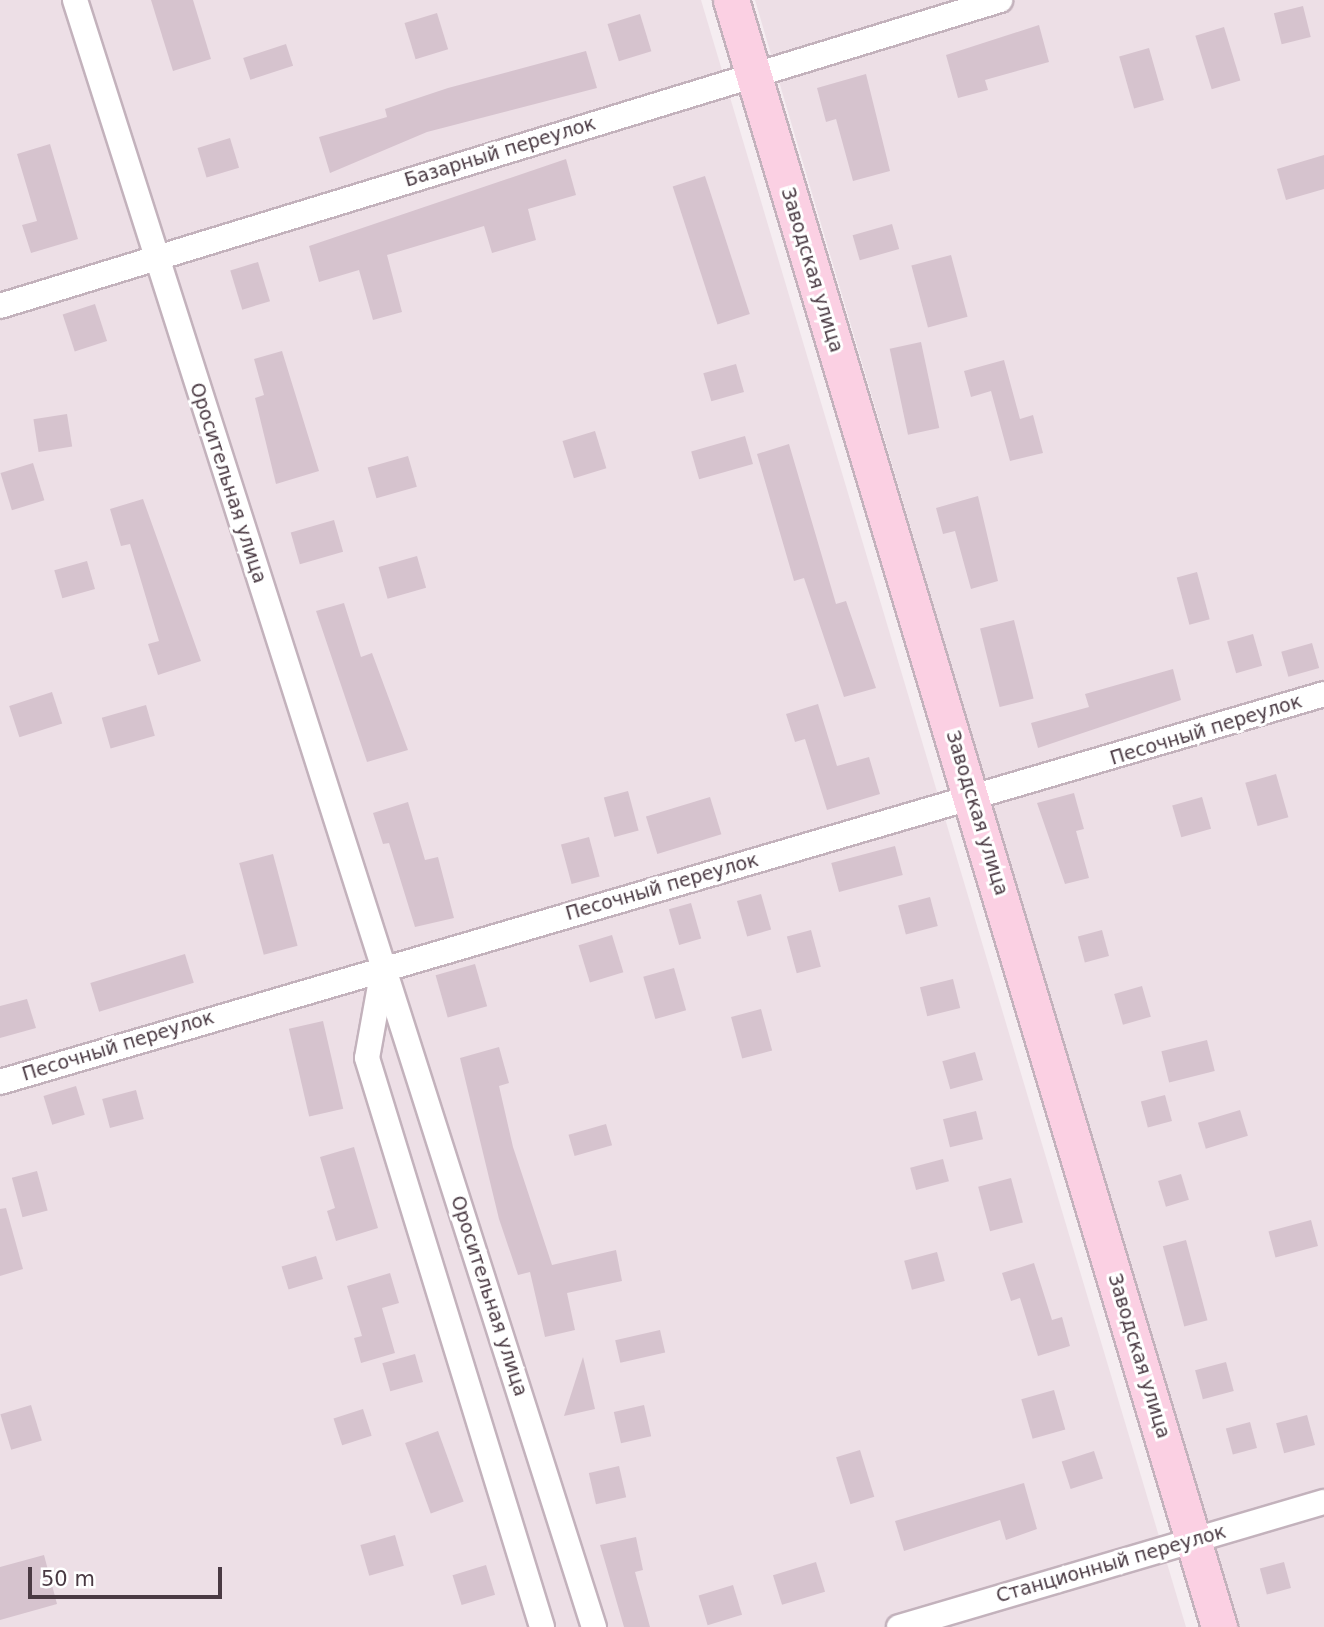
<!DOCTYPE html>
<meta charset="utf-8">
<style>
body{margin:0}
#map{position:relative;width:1324px;height:1627px;overflow:hidden;background:#f5edf1;font-family:"DejaVu Sans",sans-serif}
div>[style]{position:absolute}
[style*='--x']{left:calc(var(--x)*1px);top:calc(var(--y)*1px);width:calc(var(--w)*1px);rotate:calc(var(--a)*1deg)}
.residential>*{inset:0;background:#eddfe6}
.building>*{inset:0;background:#d6c3ce;transform-origin:0 0}
.roads{filter:drop-shadow(2px 0 #c3b2bc) drop-shadow(-2px 0 #c3b2bc) drop-shadow(0 2px #c3b2bc) drop-shadow(0 -2px #c3b2bc)}
.minor>*{height:24px;margin:-12px;padding:0 12px;transform-origin:12px;border-radius:12px;background:#fff}
.secondary>*{height:35px;margin:-17.5px;padding:0 17.5px;transform-origin:17.5px;border-radius:17.5px;background:#fbd0e3}
span{translate:-50% -50%;white-space:nowrap;text-align:center;line-height:1.15;-webkit-text-stroke:6px #fff;paint-order:stroke}
.street-label{font-size:19px;color:#4a3a43}
.scale{position:absolute;left:28px;top:1567px;width:194px;height:32px;box-sizing:border-box;border:4px solid #4a3a43;border-top:0;padding-left:9px;font-size:21px;line-height:24px;white-space:nowrap;color:#4a3a43;-webkit-text-stroke:5px #fff;paint-order:stroke}
</style>
<div id="map">
<div class="residential">
<i style="clip-path:polygon(0 0,701px 0,1186px 1627px,0 1627px)"></i>
<i style="clip-path:polygon(755px 0,1324px 0,1324px 1627px,1235px 1627px)"></i>
</div>
<div class="building">
<i style="clip-path:polygon(151px 0,193px 0,211px 59px,173px 71px)"></i>
<i style="left:1303px;top:6px;width:32px;height:30px;rotate:76deg"></i>
<i style="left:437px;top:13px;width:38px;height:34px;rotate:73deg"></i>
<i style="left:640px;top:14px;width:39px;height:34px;rotate:73deg"></i>
<i style="clip-path:polygon(1039px 25px,1049px 62px,985px 80px,988px 90px,958px 98px,946px 55px)"></i>
<i style="left:1224px;top:27px;width:56px;height:30px;rotate:73deg"></i>
<i style="left:286px;top:44px;width:23px;height:45px;rotate:72deg"></i>
<i style="left:1149px;top:48px;width:54px;height:31px;rotate:74deg"></i>
<i style="clip-path:polygon(586px 51px,597px 88px,427px 132px,330px 173px,319px 137px,387px 117px,385px 109px,448px 88px)"></i>
<i style="clip-path:polygon(866px 74px,890px 171px,853px 181px,836px 119px,826px 122px,817px 88px)"></i>
<i style="left:230px;top:138px;width:31px;height:34px;rotate:73deg"></i>
<i style="clip-path:polygon(50px 144px,78px 239px,31px 253px,22px 225px,37px 221px,17px 154px)"></i>
<i style="clip-path:polygon(1324px 155px,1324px 189px,1286px 200px,1277px 169px)"></i>
<i style="clip-path:polygon(566px 159px,576px 195px,528px 209px,536px 240px,492px 253px,484px 226px,387px 255px,402px 312px,373px 320px,359px 270px,319px 282px,309px 246px)"></i>
<i style="left:705px;top:176px;width:145px;height:34px;rotate:72deg"></i>
<i style="left:892px;top:224px;width:26px;height:41px;rotate:74deg"></i>
<i style="left:951px;top:255px;width:64px;height:41px;rotate:75deg"></i>
<i style="left:258px;top:262px;width:41px;height:29px;rotate:73deg"></i>
<i style="left:95px;top:304px;width:39px;height:34px;rotate:72deg"></i>
<i style="left:921px;top:342px;width:88px;height:32px;rotate:78deg"></i>
<i style="clip-path:polygon(282px 351px,319px 471px,276px 484px,255px 398px,264px 395px,254px 359px)"></i>
<i style="clip-path:polygon(1004px 360px,1020px 419px,1033px 415px,1043px 453px,1010px 461px,991px 391px,971px 397px,964px 371px)"></i>
<i style="left:736px;top:364px;width:29px;height:34px;rotate:74deg"></i>
<i style="left:67px;top:414px;width:33px;height:34px;rotate:81deg"></i>
<i style="left:595px;top:431px;width:39px;height:34px;rotate:73deg"></i>
<i style="left:745px;top:436px;width:29px;height:56px;rotate:74deg"></i>
<i style="clip-path:polygon(789px 444px,836px 604px,846px 601px,876px 688px,844px 697px,804px 578px,794px 581px,757px 454px)"></i>
<i style="left:408px;top:456px;width:32px;height:42px;rotate:74deg"></i>
<i style="left:33px;top:463px;width:39px;height:34px;rotate:73deg"></i>
<i style="clip-path:polygon(978px 496px,998px 581px,971px 589px,955px 531px,943px 534px,936px 508px)"></i>
<i style="clip-path:polygon(143px 499px,201px 661px,158px 675px,148px 644px,159px 641px,130px 544px,121px 546px,110px 509px)"></i>
<i style="left:334px;top:520px;width:33px;height:45px;rotate:74deg"></i>
<i style="left:417px;top:556px;width:33px;height:40px;rotate:74deg"></i>
<i style="left:87px;top:561px;width:29px;height:34px;rotate:74deg"></i>
<i style="left:1197px;top:572px;width:49px;height:21px;rotate:75deg"></i>
<i style="clip-path:polygon(344px 603px,361px 657px,372px 653px,408px 750px,367px 762px,316px 611px)"></i>
<i style="left:1014px;top:620px;width:81px;height:35px;rotate:76deg"></i>
<i style="left:1253px;top:634px;width:33px;height:27px;rotate:74deg"></i>
<i style="left:1312px;top:643px;width:26px;height:32px;rotate:74deg"></i>
<i style="clip-path:polygon(1173px 669px,1181px 700px,1038px 748px,1031px 723px,1089px 707px,1085px 694px)"></i>
<i style="left:52px;top:692px;width:33px;height:45px;rotate:72deg"></i>
<i style="clip-path:polygon(818px 704px,837px 766px,869px 757px,880px 794px,827px 810px,805px 739px,795px 742px,786px 714px)"></i>
<i style="left:146px;top:705px;width:32px;height:46px;rotate:74deg"></i>
<i style="left:1276px;top:774px;width:45px;height:32px;rotate:74deg"></i>
<i style="left:628px;top:791px;width:41px;height:25px;rotate:75deg"></i>
<i style="clip-path:polygon(1074px 793px,1084px 829px,1076px 831px,1089px 878px,1065px 884px,1037px 803px)"></i>
<i style="left:710px;top:797px;width:39px;height:67px;rotate:73deg"></i>
<i style="left:1202px;top:797px;width:33px;height:31px;rotate:74deg"></i>
<i style="clip-path:polygon(408px 802px,425px 860px,438px 857px,454px 918px,415px 927px,389px 843px,383px 844px,373px 813px)"></i>
<i style="left:589px;top:837px;width:41px;height:29px;rotate:75deg"></i>
<i style="left:895px;top:846px;width:30px;height:66px;rotate:75deg"></i>
<i style="left:273px;top:854px;width:95px;height:35px;rotate:75deg"></i>
<i style="left:761px;top:894px;width:37px;height:25px;rotate:74deg"></i>
<i style="left:930px;top:897px;width:30px;height:33px;rotate:75deg"></i>
<i style="left:691px;top:903px;width:37px;height:23px;rotate:74deg"></i>
<i style="left:811px;top:930px;width:38px;height:25px;rotate:75deg"></i>
<i style="left:1102px;top:930px;width:27px;height:25px;rotate:75deg"></i>
<i style="left:612px;top:935px;width:39px;height:35px;rotate:73deg"></i>
<i style="left:185px;top:954px;width:30px;height:99px;rotate:73deg"></i>
<i style="left:475px;top:964px;width:44px;height:41px;rotate:74deg"></i>
<i style="left:674px;top:968px;width:44px;height:32px;rotate:74deg"></i>
<i style="left:953px;top:979px;width:30px;height:34px;rotate:76deg"></i>
<i style="left:1142px;top:986px;width:32px;height:29px;rotate:74deg"></i>
<i style="clip-path:polygon(27px 999px,36px 1028px,0 1038px,0 1006px)"></i>
<i style="left:761px;top:1009px;width:43px;height:31px;rotate:75deg"></i>
<i style="left:323px;top:1021px;width:90px;height:35px;rotate:77deg"></i>
<i style="left:1207px;top:1040px;width:32px;height:47px;rotate:76deg"></i>
<i style="clip-path:polygon(499px 1047px,509px 1083px,499px 1086px,513px 1147px,552px 1265px,616px 1250px,622px 1281px,567px 1293px,575px 1330px,545px 1337px,530px 1272px,518px 1275px,499px 1219px,460px 1058px)"></i>
<i style="left:975px;top:1052px;width:29px;height:34px;rotate:74deg"></i>
<i style="left:76px;top:1086px;width:30px;height:34px;rotate:73deg"></i>
<i style="left:136px;top:1090px;width:30px;height:35px;rotate:75deg"></i>
<i style="left:1165px;top:1095px;width:27px;height:25px;rotate:75deg"></i>
<i style="left:1240px;top:1110px;width:27px;height:44px;rotate:73deg"></i>
<i style="left:976px;top:1111px;width:29px;height:34px;rotate:76deg"></i>
<i style="left:606px;top:1124px;width:22px;height:39px;rotate:74deg"></i>
<i style="clip-path:polygon(354px 1147px,378px 1228px,336px 1241px,327px 1211px,335px 1208px,320px 1157px)"></i>
<i style="left:943px;top:1159px;width:23px;height:34px;rotate:75deg"></i>
<i style="left:37px;top:1171px;width:41px;height:26px;rotate:75deg"></i>
<i style="left:1181px;top:1174px;width:27px;height:24px;rotate:73deg"></i>
<i style="left:1011px;top:1178px;width:46px;height:34px;rotate:75deg"></i>
<i style="clip-path:polygon(6px 1208px,23px 1269px,0 1276px,0 1209px)"></i>
<i style="left:1311px;top:1220px;width:27px;height:44px;rotate:75deg"></i>
<i style="left:1186px;top:1240px;width:83px;height:24px;rotate:75deg"></i>
<i style="left:937px;top:1252px;width:30px;height:34px;rotate:75deg"></i>
<i style="left:316px;top:1256px;width:24px;height:36px;rotate:73deg"></i>
<i style="clip-path:polygon(1034px 1263px,1052px 1320px,1062px 1317px,1070px 1346px,1038px 1356px,1020px 1298px,1011px 1301px,1002px 1273px)"></i>
<i style="clip-path:polygon(390px 1273px,399px 1303px,382px 1308px,395px 1353px,361px 1363px,354px 1338px,362px 1336px,347px 1286px)"></i>
<i style="left:660px;top:1330px;width:23px;height:46px;rotate:77deg"></i>
<i style="left:415px;top:1354px;width:29px;height:34px;rotate:74deg"></i>
<i style="clip-path:polygon(583px 1357px,595px 1409px,564px 1416px)"></i>
<i style="left:1226px;top:1362px;width:30px;height:32px;rotate:75deg"></i>
<i style="left:1054px;top:1390px;width:41px;height:34px;rotate:74deg"></i>
<i style="left:31px;top:1405px;width:37px;height:32px;rotate:73deg"></i>
<i style="left:644px;top:1405px;width:32px;height:31px;rotate:77deg"></i>
<i style="left:363px;top:1409px;width:28px;height:31px;rotate:72deg"></i>
<i style="left:1307px;top:1415px;width:31px;height:32px;rotate:75deg"></i>
<i style="left:1250px;top:1422px;width:27px;height:25px;rotate:75deg"></i>
<i style="left:438px;top:1431px;width:75px;height:35px;rotate:70deg"></i>
<i style="left:860px;top:1450px;width:49px;height:25px;rotate:73deg"></i>
<i style="left:1094px;top:1451px;width:29px;height:34px;rotate:72deg"></i>
<i style="left:619px;top:1466px;width:32px;height:31px;rotate:77deg"></i>
<i style="clip-path:polygon(1024px 1483px,1037px 1529px,1006px 1540px,1000px 1520px,904px 1551px,895px 1521px)"></i>
<i style="left:395px;top:1535px;width:32px;height:36px;rotate:74deg"></i>
<i style="clip-path:polygon(636px 1537px,643px 1570px,635px 1572px,650px 1627px,624px 1627px,600px 1545px)"></i>
<i style="clip-path:polygon(44px 1555px,57px 1604px,0 1620px,0 1567px)"></i>
<i style="left:816px;top:1562px;width:31px;height:45px;rotate:73deg"></i>
<i style="left:1284px;top:1562px;width:27px;height:25px;rotate:75deg"></i>
<i style="left:486px;top:1565px;width:31px;height:35px;rotate:73deg"></i>
<i style="left:733px;top:1585px;width:31px;height:36px;rotate:73deg"></i>
</div>
<div class="roads">
<div class="minor">
<i style="--x:75;--y:0;--w:1708;--a:72.31"></i>
<i style="--x:0;--y:306;--w:1046;--a:-17.01"></i>
<i style="--x:383;--y:969;--w:90;--a:100.2"></i>
<i style="--x:367;--y:1058;--w:595;--a:72.9"></i>
<i style="--x:0;--y:1082;--w:1380;--a:-16.33"></i>
<i style="--x:899;--y:1627;--w:443;--a:-16.4"></i>
</div>
<div class="secondary">
<i style="--x:731;--y:0;--w:1699;--a:73.3"></i>
</div>
</div>
<div class="street-label">
<span style="left:500px;top:152px;rotate:-17deg">Базарный переулок</span>
<span style="left:812px;top:270px;rotate:73deg">Заводская улица</span>
<span style="left:228px;top:483px;rotate:72deg">Оросительная улица</span>
<span style="left:1206px;top:730px;rotate:-17deg">Песочный переулок</span>
<span style="left:977px;top:813px;rotate:73deg">Заводская улица</span>
<span style="left:662px;top:887px;rotate:-16deg">Песочный переулок</span>
<span style="left:118px;top:1046px;rotate:-17deg">Песочный переулок</span>
<span style="left:489px;top:1296px;rotate:72deg">Оросительная улица</span>
<span style="left:1139px;top:1356px;rotate:73deg">Заводская улица</span>
<span style="left:1111px;top:1564px;rotate:-16deg">Станционный переулок</span>
</div>
<div class="scale">50 m</div>
</div>
